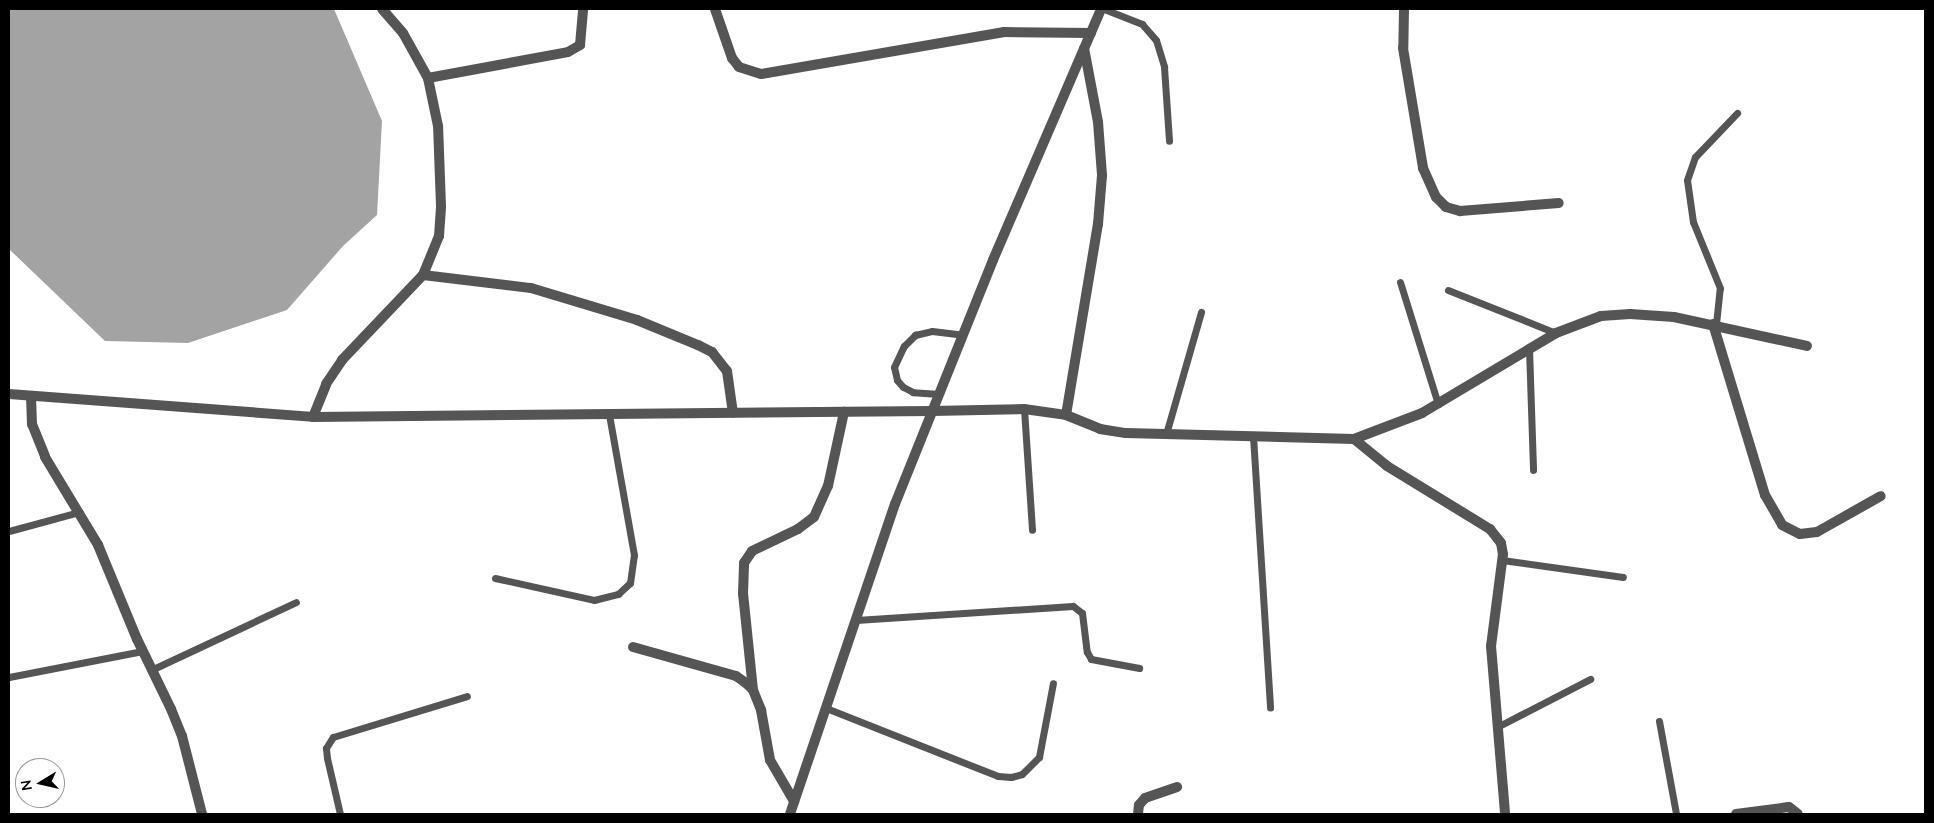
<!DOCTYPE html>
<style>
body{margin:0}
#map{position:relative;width:1934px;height:823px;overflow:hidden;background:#fff;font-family:Mulish,sans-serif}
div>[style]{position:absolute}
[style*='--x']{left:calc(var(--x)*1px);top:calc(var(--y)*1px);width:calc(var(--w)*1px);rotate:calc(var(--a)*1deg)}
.water>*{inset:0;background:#a3a3a3}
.service>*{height:7px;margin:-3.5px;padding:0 3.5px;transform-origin:3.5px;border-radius:3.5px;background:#555}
.minor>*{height:10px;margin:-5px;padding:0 5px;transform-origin:5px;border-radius:5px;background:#555}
.tertiary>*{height:10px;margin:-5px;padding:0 5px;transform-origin:5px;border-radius:5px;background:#555}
span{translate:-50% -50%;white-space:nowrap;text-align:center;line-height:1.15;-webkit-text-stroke:4px #fff;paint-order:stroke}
.frame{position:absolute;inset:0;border:10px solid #000;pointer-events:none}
.north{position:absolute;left:15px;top:758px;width:50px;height:50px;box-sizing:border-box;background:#fff;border:1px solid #999;border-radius:50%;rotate:261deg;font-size:14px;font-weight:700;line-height:20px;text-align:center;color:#000}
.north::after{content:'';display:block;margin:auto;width:18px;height:22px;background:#000;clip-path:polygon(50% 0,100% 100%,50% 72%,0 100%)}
</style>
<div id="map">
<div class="water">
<i style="clip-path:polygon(9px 9px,334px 9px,382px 121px,377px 215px,343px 246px,287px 310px,188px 343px,105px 341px,9px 249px)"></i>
</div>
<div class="service">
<i style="--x:1104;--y:9;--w:41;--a:21.5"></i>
<i style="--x:1142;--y:24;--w:21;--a:49"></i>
<i style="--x:1156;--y:40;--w:28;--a:73"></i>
<i style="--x:1164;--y:67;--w:74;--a:86.1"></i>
<i style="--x:1400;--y:282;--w:128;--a:72.7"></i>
<i style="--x:1448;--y:290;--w:116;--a:21.7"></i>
<i style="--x:1716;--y:324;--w:36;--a:-84"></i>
<i style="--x:1720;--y:288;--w:71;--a:-112.2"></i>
<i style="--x:1693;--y:222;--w:42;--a:-98.1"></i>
<i style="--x:1687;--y:180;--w:24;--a:-71"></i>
<i style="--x:1695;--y:157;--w:61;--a:-46.3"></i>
<i style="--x:1529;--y:348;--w:122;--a:88.1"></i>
<i style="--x:939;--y:394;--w:26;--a:-176"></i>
<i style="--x:913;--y:392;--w:11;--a:-153"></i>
<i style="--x:903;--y:387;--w:9;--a:-131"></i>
<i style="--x:897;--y:380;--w:13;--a:-103"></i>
<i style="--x:894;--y:367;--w:23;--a:-65"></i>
<i style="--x:904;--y:346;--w:16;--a:-45"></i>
<i style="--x:915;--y:335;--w:17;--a:-13"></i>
<i style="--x:932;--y:331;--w:31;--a:7"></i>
<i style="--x:1024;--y:409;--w:121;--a:86.2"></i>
<i style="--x:1166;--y:434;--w:127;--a:-74"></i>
<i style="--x:1253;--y:436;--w:272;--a:86.4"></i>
<i style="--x:9;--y:531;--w:73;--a:-15.2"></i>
<i style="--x:1502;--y:560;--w:122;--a:8"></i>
<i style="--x:495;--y:578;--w:101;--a:12.5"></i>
<i style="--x:594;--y:600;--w:25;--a:-14"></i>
<i style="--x:618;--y:594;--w:16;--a:-43"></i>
<i style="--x:630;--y:583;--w:28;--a:-82"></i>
<i style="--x:634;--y:555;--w:143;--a:-100.1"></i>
<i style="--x:856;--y:620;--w:217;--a:-3.7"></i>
<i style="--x:1073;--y:606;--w:11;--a:38"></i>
<i style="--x:1082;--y:613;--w:39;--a:83"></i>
<i style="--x:1087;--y:652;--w:8;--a:60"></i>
<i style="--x:1091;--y:659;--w:49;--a:10.6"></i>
<i style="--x:151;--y:670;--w:160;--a:-25.1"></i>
<i style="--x:9;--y:677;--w:136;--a:-11"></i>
<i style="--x:826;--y:708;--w:185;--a:21.6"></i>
<i style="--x:998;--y:776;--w:13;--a:4"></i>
<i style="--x:1011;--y:777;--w:11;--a:-15"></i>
<i style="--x:1022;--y:774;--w:24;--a:-45"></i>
<i style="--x:1039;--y:757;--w:75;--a:-79.3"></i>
<i style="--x:1659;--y:721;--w:95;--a:79.6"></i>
<i style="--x:1497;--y:727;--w:105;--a:-27.3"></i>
<i style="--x:340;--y:814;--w:57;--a:-103.1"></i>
<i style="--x:327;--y:758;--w:10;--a:-96"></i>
<i style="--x:326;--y:748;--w:13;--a:-58"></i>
<i style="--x:333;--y:737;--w:140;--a:-17"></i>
</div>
<div class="minor">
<i style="--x:715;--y:9;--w:52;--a:70.9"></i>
<i style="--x:732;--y:58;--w:11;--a:52"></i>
<i style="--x:739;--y:67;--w:23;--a:18"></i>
<i style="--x:761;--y:74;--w:247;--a:-9.8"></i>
<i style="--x:1004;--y:32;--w:87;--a:0.7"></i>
<i style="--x:1404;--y:9;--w:39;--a:91"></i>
<i style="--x:1403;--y:48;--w:122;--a:80.5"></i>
<i style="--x:1423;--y:168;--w:32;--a:66"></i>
<i style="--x:1436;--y:197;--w:14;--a:45"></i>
<i style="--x:1446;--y:207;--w:15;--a:16"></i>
<i style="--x:1460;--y:211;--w:99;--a:-4.6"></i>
<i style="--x:428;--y:78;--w:142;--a:-10.5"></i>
<i style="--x:568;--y:52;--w:14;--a:-30"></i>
<i style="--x:580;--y:45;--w:36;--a:-85"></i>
<i style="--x:423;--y:275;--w:109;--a:6.9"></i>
<i style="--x:531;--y:288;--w:111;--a:16.8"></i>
<i style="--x:637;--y:320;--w:66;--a:22.3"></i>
<i style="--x:698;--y:345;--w:16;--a:27"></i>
<i style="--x:712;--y:352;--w:24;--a:52"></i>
<i style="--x:727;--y:371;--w:42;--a:81.9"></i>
<i style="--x:1713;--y:324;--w:179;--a:73.1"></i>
<i style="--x:1765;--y:495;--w:34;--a:60"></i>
<i style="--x:1782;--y:525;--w:20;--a:27"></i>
<i style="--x:1800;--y:534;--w:17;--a:-7"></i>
<i style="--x:1817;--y:532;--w:73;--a:-29.4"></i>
<i style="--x:31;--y:396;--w:28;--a:88"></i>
<i style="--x:32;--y:424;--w:35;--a:68"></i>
<i style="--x:45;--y:457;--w:103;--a:58.9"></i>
<i style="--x:98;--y:545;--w:102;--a:67.5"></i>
<i style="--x:137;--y:639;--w:78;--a:64.1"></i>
<i style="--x:171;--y:709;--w:29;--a:68"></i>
<i style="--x:182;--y:736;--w:81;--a:75.6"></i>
<i style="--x:932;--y:411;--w:92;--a:-1.2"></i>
<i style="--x:1024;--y:409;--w:42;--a:8.1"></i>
<i style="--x:1066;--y:415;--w:37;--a:22"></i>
<i style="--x:1100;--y:429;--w:26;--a:9"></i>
<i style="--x:1126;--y:433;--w:228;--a:1.5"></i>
<i style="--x:1354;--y:439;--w:73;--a:-20.9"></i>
<i style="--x:1422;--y:413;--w:156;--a:-30.8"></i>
<i style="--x:1556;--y:333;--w:48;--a:-20.7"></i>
<i style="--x:1601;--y:316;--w:29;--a:-4"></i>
<i style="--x:1630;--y:314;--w:44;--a:3.9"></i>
<i style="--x:1674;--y:317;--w:136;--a:12.3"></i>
<i style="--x:1066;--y:415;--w:194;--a:-80.5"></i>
<i style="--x:1098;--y:224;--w:49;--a:-85.3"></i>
<i style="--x:1102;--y:175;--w:53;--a:-94.3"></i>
<i style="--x:1098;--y:122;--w:75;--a:-100.7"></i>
<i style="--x:313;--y:417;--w:35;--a:-68"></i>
<i style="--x:326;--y:384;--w:29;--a:-56"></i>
<i style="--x:342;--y:360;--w:117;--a:-46.4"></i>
<i style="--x:423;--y:275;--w:42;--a:-67.7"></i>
<i style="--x:439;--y:236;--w:30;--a:-86"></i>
<i style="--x:441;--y:206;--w:80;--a:-92.1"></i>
<i style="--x:438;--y:126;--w:49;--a:-101.8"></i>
<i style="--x:428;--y:78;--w:51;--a:-119.1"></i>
<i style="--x:403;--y:33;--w:32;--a:-131"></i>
<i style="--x:1354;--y:439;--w:43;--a:39.3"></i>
<i style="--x:1387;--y:466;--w:121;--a:31.5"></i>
<i style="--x:1490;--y:529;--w:18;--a:52"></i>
<i style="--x:1501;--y:543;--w:11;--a:80"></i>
<i style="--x:1503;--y:554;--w:93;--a:97.4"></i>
<i style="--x:1491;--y:646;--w:169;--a:85.2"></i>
<i style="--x:633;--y:647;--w:107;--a:15.7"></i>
<i style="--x:736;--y:676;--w:12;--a:35"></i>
<i style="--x:746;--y:683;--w:10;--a:45"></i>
<i style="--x:753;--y:690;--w:22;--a:68"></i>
<i style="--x:761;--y:710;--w:51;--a:79.8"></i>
<i style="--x:770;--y:760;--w:48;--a:59.7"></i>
<i style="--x:753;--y:690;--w:97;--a:-95.9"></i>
<i style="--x:743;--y:594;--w:31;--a:-88"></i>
<i style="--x:744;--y:563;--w:14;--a:-56"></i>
<i style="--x:752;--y:551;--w:51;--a:-25.6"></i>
<i style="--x:798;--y:529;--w:20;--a:-37"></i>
<i style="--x:814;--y:517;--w:34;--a:-66"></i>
<i style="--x:828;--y:486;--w:76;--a:-77.8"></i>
<i style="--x:1138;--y:814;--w:9;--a:-84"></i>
<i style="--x:1139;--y:805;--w:9;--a:-49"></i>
<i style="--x:1145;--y:798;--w:34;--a:-19"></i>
<i style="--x:1736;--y:814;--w:53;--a:-7.5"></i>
<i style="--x:1789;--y:807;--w:11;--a:38"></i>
</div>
<div class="tertiary">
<i style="--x:9;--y:394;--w:305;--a:4.3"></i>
<i style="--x:313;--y:417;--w:619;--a:-0.56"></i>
<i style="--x:790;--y:814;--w:327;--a:-71.3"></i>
<i style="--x:895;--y:504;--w:263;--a:-68.1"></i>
<i style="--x:993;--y:260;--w:273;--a:-66.7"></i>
</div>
<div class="frame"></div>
<div class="north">N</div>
</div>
